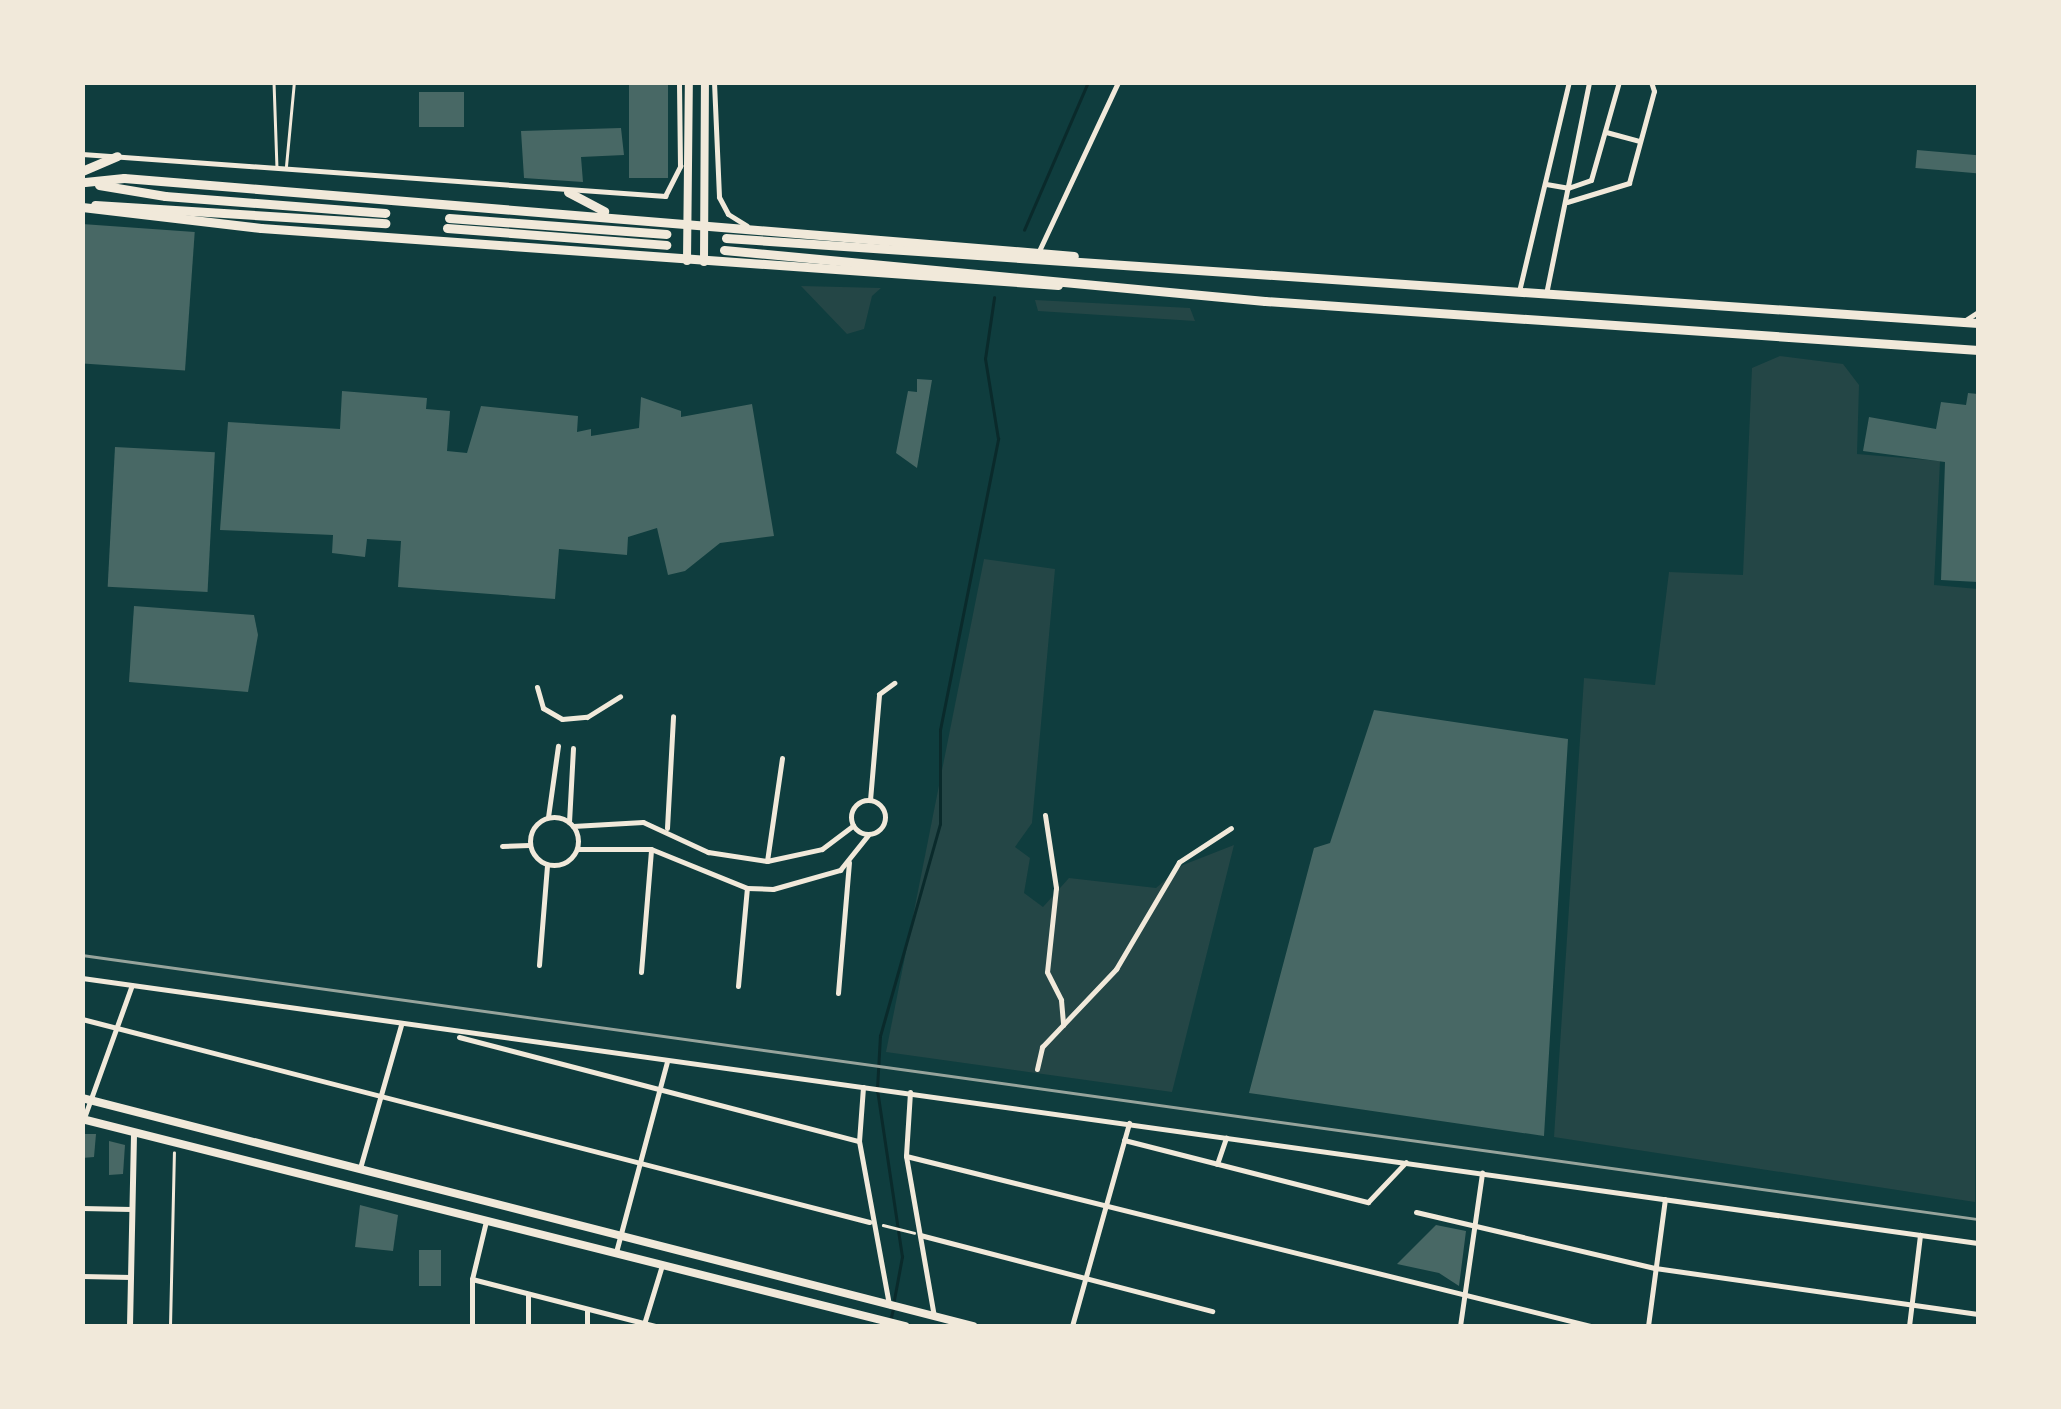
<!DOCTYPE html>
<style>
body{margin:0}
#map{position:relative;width:2061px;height:1409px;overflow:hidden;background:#0f3d3e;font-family:"Fira Sans Condensed",sans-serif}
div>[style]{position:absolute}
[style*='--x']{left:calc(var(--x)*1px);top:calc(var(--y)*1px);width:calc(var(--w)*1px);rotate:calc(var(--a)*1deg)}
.green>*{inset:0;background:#244646}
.stream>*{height:2.5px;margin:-1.25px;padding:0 1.25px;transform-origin:1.25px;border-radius:1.25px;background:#0a2a2b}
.building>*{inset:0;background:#486865;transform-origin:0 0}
.path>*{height:2.5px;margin:-1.25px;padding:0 1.25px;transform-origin:1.25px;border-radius:1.25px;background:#f1e9da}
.service>*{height:2.5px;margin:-1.25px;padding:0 1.25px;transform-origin:1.25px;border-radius:1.25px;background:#f1e9da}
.minor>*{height:5px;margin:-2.5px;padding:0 2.5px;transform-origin:2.5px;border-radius:2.5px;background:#f1e9da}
.minor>.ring{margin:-2.5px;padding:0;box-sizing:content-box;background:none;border:5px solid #f1e9da;border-radius:50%}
.tertiary>*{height:6px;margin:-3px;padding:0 3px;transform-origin:3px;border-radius:3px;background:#f1e9da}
.secondary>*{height:8px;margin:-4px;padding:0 4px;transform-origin:4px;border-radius:4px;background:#f1e9da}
.primary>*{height:9px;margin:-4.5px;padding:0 4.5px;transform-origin:4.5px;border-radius:4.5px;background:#f1e9da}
.rail>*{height:2.5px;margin:-1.25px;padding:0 1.25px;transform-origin:1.25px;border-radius:1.25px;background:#97a49c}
span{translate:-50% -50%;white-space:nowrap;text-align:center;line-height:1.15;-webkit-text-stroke:9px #f1e9da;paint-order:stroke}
.frame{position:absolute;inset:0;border:85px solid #f1e9da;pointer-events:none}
</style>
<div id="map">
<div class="green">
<i style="clip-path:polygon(801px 286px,881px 288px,872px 296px,864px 329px,847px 334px)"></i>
<i style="clip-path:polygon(1035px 300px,1190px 308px,1195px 321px,1038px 311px)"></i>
<i style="clip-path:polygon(1780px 356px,1843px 364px,1859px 385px,1857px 454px,1940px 461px,1934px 585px,1978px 589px,1975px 1202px,1554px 1137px,1584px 678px,1655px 685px,1669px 572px,1743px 575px,1752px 368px)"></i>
<i style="clip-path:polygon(984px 559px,1055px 569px,1032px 823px,1015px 847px,1030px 858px,1024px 893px,1043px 907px,1069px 878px,1156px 888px,1183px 865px,1234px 845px,1172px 1092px,886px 1052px)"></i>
</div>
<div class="stream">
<i style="--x:1024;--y:230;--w:161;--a:-66.6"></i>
<i style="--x:894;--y:1300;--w:44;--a:-79.5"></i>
<i style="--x:902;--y:1257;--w:170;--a:-98.5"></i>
<i style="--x:877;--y:1089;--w:53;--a:-86.8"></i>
<i style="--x:880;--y:1036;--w:220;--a:-74.2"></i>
<i style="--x:940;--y:824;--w:94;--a:-90"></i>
<i style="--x:940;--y:730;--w:297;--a:-78.7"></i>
<i style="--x:998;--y:439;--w:81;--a:-99.2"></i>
<i style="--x:985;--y:359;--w:62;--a:-81.6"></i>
<i style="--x:889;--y:1326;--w:18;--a:-77"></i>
</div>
<div class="building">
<i style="left:629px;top:82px;width:39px;height:96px"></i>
<i style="left:464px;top:92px;width:35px;height:45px;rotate:90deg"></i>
<i style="clip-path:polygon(621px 128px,624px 155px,581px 157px,583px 182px,524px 178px,521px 131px)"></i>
<i style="left:1917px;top:150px;width:61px;height:18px;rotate:5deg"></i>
<i style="left:82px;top:224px;width:113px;height:139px;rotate:4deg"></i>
<i style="clip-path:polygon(917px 379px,932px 380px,917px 468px,896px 453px,908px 391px,917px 392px)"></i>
<i style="clip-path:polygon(342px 391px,427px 398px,426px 409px,450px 411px,447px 451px,467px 453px,481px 406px,578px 416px,577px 432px,591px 429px,591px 436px,639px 428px,641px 397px,681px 411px,681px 417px,752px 404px,774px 536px,720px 543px,685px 571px,668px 575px,657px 528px,628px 537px,627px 555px,559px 549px,555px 599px,398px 587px,401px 541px,367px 539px,365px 557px,332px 553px,333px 535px,220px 530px,228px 422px,340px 429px)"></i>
<i style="clip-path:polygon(1968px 393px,1978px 394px,1978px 582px,1941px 580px,1945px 462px,1863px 451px,1869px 417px,1936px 429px,1941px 402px,1966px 405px)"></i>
<i style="left:115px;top:447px;width:100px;height:140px;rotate:3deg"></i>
<i style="clip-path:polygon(134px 606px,254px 615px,258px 635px,248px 692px,129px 682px)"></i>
<i style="clip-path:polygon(1374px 710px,1568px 739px,1544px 1136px,1249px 1093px,1314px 848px,1330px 843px)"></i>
<i style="clip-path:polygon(82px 1134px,96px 1134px,94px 1157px,82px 1158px)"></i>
<i style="clip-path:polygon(109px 1141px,125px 1145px,123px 1174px,109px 1175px)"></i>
<i style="clip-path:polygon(360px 1205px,398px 1215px,393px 1251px,355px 1247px)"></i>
<i style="clip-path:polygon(1436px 1225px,1466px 1231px,1459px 1286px,1439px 1273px,1397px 1264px)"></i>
<i style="left:419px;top:1250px;width:22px;height:36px"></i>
</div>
<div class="path">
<i style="--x:883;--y:1225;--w:32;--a:14"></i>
<i style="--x:170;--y:1326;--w:173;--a:-88.7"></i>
</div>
<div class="service">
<i style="--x:274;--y:82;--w:84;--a:88"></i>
<i style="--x:286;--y:166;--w:84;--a:-84.6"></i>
</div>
<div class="minor">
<i style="--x:714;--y:82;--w:115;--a:87.5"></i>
<i style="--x:719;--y:197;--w:19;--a:62"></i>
<i style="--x:728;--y:214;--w:22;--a:32"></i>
<i style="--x:1606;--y:132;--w:35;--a:15"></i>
<i style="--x:82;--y:154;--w:585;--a:4.12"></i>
<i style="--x:665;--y:196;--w:34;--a:-63"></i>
<i style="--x:680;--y:166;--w:84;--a:-90.7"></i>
<i style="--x:1546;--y:184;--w:22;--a:10"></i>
<i style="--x:1568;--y:188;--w:24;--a:-19"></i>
<i style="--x:1591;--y:180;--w:102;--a:-74.1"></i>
<i style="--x:1567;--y:202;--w:65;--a:-17"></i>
<i style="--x:1629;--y:183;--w:95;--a:-74.8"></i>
<i style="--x:1654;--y:91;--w:9;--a:-108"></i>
<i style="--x:1038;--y:253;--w:189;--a:-64.9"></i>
<i style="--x:1520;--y:287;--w:211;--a:-76.6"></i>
<i style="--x:1547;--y:289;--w:211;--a:-78.5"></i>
<i style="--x:1964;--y:321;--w:17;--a:-33"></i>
<i style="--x:537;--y:687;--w:22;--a:74"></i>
<i style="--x:543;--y:708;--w:22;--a:30"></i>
<i style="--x:562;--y:719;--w:25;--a:-5"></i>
<i style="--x:587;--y:717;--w:39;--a:-32"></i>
<i class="ring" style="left:851px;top:800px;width:29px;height:29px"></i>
<i style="--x:870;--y:800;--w:106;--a:-85.1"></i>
<i style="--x:879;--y:694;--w:19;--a:-36"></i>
<i style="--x:1045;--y:815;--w:74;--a:81.4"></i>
<i style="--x:1056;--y:888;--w:84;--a:96.1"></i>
<i style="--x:1047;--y:972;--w:31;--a:63"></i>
<i style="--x:1061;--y:1000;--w:25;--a:85"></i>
<i class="ring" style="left:530px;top:817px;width:43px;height:43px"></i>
<i style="--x:548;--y:817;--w:72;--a:-82"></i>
<i style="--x:569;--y:822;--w:74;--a:-86.9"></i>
<i style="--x:573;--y:826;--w:70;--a:-3.3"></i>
<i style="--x:643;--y:822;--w:72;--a:24.8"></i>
<i style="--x:708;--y:852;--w:60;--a:8.7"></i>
<i style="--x:767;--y:861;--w:56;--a:-12.3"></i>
<i style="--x:822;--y:849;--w:39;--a:-37"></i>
<i style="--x:667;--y:828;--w:112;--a:-86.9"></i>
<i style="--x:502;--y:846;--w:27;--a:-2"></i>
<i style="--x:578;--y:849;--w:73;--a:0"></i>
<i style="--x:651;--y:849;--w:104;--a:22.1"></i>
<i style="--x:747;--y:888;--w:26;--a:2"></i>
<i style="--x:773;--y:889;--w:70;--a:-15.8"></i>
<i style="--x:840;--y:870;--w:45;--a:-51.3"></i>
<i style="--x:767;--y:861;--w:104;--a:-81.7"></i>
<i style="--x:539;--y:965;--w:100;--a:-85.4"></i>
<i style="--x:641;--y:972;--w:121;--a:-85.3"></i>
<i style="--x:82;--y:978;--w:1914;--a:7.96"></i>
<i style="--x:738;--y:986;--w:98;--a:-84.8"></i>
<i style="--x:838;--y:993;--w:131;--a:-85.2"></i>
<i style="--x:82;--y:1019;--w:813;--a:14.46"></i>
<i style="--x:459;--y:1037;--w:413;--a:14.6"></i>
<i style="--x:1037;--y:1069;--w:23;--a:-77"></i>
<i style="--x:1042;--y:1047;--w:108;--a:-46.5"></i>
<i style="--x:1116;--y:969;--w:124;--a:-59.5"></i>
<i style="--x:1179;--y:862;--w:62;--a:-33.2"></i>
<i style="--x:863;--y:1087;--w:54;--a:94.2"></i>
<i style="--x:859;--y:1141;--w:167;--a:79.6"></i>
<i style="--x:910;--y:1092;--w:64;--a:93.6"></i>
<i style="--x:906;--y:1156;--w:163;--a:80.1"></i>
<i style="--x:84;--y:1118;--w:141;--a:-70.2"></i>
<i style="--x:1124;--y:1140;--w:252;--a:14.3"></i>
<i style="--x:1368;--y:1202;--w:55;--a:-46.5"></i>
<i style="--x:906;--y:1156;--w:706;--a:13.94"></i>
<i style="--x:1217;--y:1164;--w:28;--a:-71"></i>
<i style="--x:360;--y:1168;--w:149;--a:-74"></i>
<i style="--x:82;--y:1208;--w:49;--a:1.2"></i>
<i style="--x:1416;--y:1212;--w:245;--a:13.2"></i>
<i style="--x:1655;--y:1268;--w:326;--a:8.1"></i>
<i style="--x:920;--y:1235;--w:302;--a:14.6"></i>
<i style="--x:616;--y:1252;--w:197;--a:-75"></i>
<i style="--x:82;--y:1276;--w:49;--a:1.2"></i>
<i style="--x:472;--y:1279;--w:189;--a:14.4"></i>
<i style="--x:528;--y:1294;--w:32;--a:90"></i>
<i style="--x:587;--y:1310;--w:16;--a:90"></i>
<i style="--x:644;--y:1324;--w:62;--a:-73"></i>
<i style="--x:472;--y:1326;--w:47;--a:-90"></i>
<i style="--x:472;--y:1279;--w:60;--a:-76.4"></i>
<i style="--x:1072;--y:1326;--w:211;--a:-74.3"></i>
<i style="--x:1460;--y:1326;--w:155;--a:-81.8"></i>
<i style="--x:1648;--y:1326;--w:128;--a:-82.4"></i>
<i style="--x:1909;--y:1326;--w:92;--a:-83.1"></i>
</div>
<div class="tertiary">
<i style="--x:130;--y:1326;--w:194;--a:-88.8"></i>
</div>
<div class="secondary">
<i style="--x:687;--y:261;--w:179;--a:-89.4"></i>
<i style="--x:704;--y:262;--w:180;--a:-89.7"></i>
<i style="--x:82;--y:1098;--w:920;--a:14.35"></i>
<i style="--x:82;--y:1119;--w:849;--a:14.12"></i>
</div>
<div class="primary">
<i style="--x:82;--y:171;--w:38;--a:-23"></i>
<i style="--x:85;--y:182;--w:39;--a:-6"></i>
<i style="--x:124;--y:178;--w:953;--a:4.69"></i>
<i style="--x:99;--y:185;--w:67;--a:9.5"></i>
<i style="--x:165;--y:196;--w:221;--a:4.4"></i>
<i style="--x:568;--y:192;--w:41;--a:27.8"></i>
<i style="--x:95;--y:205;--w:291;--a:3.6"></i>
<i style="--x:82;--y:207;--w:180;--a:6.7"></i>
<i style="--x:261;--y:228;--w:799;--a:4.09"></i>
<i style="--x:449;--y:218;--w:218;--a:4.2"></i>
<i style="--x:447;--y:228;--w:220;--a:4.4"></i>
<i style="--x:726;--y:238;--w:1255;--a:3.88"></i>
<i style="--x:724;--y:250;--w:543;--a:5.39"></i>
<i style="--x:1265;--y:301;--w:715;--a:3.93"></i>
</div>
<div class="rail">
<i style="--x:82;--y:955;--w:1914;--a:7.93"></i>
</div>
<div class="frame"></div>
</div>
